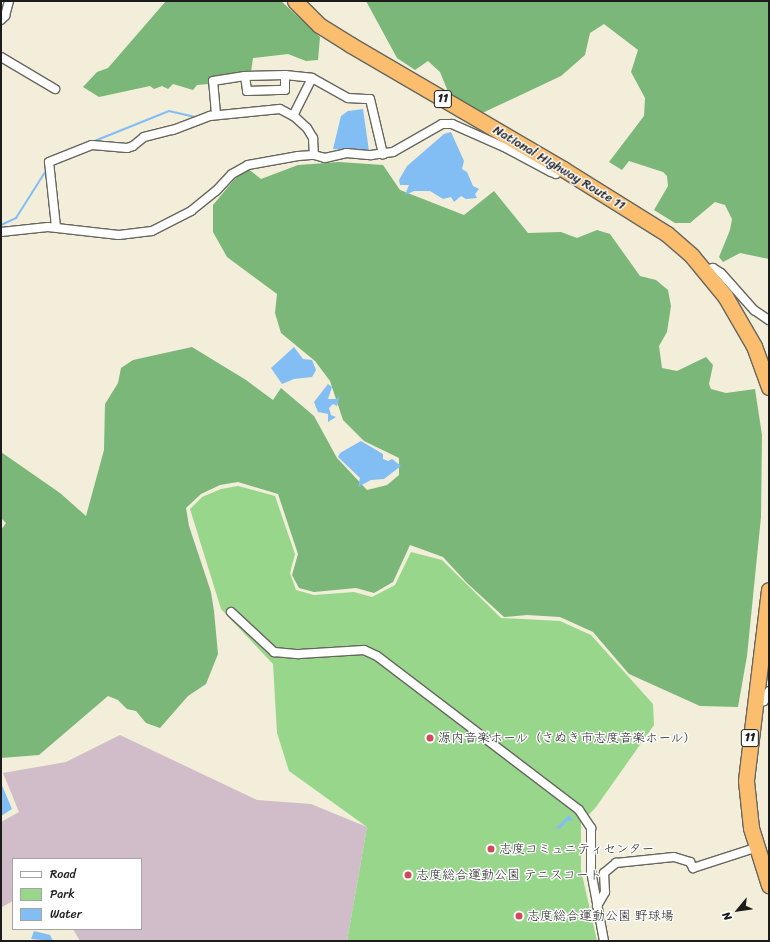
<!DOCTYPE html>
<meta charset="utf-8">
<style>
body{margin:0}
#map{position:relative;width:770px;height:942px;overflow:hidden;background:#f2eeda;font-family:Sriracha,"Klee One",sans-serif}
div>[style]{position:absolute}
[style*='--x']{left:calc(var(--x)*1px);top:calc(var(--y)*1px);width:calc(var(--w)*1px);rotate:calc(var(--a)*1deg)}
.industrial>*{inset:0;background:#d1bdca}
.green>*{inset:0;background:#98d68c}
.forest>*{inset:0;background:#7ab778}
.water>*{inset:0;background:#82bdf4}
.stream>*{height:2px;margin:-1px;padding:0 1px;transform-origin:1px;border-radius:1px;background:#82bdf4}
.roads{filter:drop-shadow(1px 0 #67665e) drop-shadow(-1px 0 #67665e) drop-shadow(0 1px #67665e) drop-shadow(0 -1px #67665e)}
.street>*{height:8px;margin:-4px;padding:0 4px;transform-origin:4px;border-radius:4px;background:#fff}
.highway>*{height:15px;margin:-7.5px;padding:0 7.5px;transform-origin:7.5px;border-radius:7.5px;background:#fbbd6e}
.dots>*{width:11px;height:11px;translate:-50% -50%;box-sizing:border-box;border:2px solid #fff;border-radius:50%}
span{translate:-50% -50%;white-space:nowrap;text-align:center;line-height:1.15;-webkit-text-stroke:3px #fff;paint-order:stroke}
.shield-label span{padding:1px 3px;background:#fff;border:1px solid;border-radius:3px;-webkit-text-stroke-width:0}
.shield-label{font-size:12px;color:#1c1c1c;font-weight:700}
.street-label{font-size:13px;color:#1c1c1c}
.poi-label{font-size:13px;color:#1c1c1c}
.left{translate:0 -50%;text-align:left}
.frame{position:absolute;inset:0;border:2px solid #1c1c1c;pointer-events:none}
.legend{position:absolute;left:12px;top:858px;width:130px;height:72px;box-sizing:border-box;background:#fff;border:1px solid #a4a4a4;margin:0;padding:5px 7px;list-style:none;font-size:12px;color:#1c1c1c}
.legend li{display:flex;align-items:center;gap:8px;height:20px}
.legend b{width:20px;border:1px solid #a4a4a4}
.north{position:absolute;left:718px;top:890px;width:40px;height:40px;-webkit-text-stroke:3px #fff;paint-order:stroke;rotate:241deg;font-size:11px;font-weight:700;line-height:16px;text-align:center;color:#1c1c1c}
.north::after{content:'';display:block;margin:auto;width:14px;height:18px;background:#1c1c1c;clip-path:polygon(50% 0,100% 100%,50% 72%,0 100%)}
</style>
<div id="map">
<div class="industrial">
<i style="clip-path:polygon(120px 735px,257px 800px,311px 804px,367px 827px,347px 941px,80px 941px,73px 929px,141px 929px,141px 859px,13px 859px,13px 901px,2px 907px,1px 822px,19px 812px,3px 773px,66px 762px)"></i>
</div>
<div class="green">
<i style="clip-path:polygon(238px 486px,275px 496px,295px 554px,290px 573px,296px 590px,314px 595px,354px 592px,372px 597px,395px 585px,411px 552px,442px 560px,501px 618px,560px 621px,591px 635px,653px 704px,654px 725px,596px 807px,581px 823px,581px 870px,597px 941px,347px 941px,367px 827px,289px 771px,277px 733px,273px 664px,221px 609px,190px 509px,202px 497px,221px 489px)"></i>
</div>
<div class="forest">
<i style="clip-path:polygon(166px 1px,281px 1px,320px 37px,318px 60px,306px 61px,288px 54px,253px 58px,251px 72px,211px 77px,209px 84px,197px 85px,193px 90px,173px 84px,168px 89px,162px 86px,154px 89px,150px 86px,99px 97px,83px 87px,97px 72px,108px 68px)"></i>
<i style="clip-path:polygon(366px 1px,769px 1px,769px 259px,740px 253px,723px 262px,719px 257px,730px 230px,732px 219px,725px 205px,715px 202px,690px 223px,675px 223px,654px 210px,668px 186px,667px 176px,663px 172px,629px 161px,622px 170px,609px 162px,644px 116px,645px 98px,631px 72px,638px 50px,604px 24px,590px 33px,585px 55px,561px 76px,478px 115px,451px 99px,440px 72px,428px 61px,415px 70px,397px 58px)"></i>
<i style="clip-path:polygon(339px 162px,383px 165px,400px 190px,464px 215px,494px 191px,528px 233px,561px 232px,577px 238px,597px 230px,610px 234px,640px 276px,656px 280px,668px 290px,671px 306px,667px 332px,659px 346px,662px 368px,677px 371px,706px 357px,713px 365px,709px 384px,711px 389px,726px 393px,755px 389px,762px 435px,761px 517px,747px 656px,738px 707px,700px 706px,629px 674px,593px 632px,560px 617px,527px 615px,504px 617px,467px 583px,443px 557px,410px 545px,393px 582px,374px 593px,356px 588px,314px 592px,299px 588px,292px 575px,298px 554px,278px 494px,238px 482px,220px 485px,201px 494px,186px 508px,189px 526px,211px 592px,214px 611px,218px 654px,206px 684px,188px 696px,160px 728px,146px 723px,136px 711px,127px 709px,118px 700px,108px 696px,39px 755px,1px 758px,1px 530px,6px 523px,1px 518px,1px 452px,60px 493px,86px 516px,104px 450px,105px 404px,118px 383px,121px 368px,133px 360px,192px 347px,246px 380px,273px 400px,281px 388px,314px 416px,337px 458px,367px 490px,387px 485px,399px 475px,399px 458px,364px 441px,343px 420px,330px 381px,315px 361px,281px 333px,275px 313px,277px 294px,227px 257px,213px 232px,213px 205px,233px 181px,247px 168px,261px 179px,298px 165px)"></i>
</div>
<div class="water">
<i style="clip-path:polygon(363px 109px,369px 151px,333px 149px,341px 116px,348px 111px)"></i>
<i style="clip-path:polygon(451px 132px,464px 161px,462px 169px,467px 172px,473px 186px,479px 189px,475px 194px,477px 198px,466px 199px,461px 196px,454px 202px,451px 197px,443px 199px,430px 191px,414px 191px,405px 195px,409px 185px,400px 185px,399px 180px,407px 166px,444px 134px)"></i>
<i style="clip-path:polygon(294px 347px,303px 359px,312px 360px,316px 370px,312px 377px,294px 379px,282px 384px,271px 368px)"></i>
<i style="clip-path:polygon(328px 384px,332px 387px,328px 399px,337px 399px,340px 395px,337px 406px,333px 404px,329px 408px,331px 415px,336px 417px,328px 422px,328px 414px,318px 412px,314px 402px)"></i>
<i style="clip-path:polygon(361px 441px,383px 454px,383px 459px,388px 461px,392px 459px,401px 466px,384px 479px,371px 480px,358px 487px,360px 478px,338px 457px,340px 453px)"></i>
<i style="clip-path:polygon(1px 783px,12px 809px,1px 816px)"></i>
<i style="clip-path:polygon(569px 815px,573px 820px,567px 821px,560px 829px,556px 828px)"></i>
<i style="clip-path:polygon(34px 931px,50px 935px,53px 941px,31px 939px)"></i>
</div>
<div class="stream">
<i style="--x:92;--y:142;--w:83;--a:-21.9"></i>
<i style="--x:169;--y:111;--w:28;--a:13"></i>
<i style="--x:1;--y:225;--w:17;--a:-25"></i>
<i style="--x:16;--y:218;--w:58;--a:-57.7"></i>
</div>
<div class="roads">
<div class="street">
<i style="--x:1;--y:20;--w:6;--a:-45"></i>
<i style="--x:5;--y:16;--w:16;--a:-75"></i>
<i style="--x:1;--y:57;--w:63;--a:30.7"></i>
<i style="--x:245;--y:76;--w:15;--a:82"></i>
<i style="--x:247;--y:91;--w:38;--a:-2"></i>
<i style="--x:285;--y:90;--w:15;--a:-90"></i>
<i style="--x:216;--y:114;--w:33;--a:-95"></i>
<i style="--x:213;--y:81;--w:32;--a:-9"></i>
<i style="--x:245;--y:76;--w:40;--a:-1.4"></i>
<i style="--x:285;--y:75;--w:27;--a:6"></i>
<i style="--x:312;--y:78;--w:41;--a:29.1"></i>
<i style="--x:348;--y:98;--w:22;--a:3"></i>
<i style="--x:370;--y:99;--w:57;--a:76.7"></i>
<i style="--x:293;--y:116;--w:42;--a:-63.4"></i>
<i style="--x:56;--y:227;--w:65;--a:-96.1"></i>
<i style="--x:49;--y:162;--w:46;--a:-21.6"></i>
<i style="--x:92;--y:145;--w:35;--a:5"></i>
<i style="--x:127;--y:148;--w:6;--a:-18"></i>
<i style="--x:133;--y:146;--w:14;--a:-39"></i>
<i style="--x:144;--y:137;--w:30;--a:-14"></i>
<i style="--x:173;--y:130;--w:40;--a:-21"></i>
<i style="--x:210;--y:116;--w:70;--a:-5.7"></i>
<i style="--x:280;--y:109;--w:17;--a:28"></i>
<i style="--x:295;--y:117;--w:16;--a:43"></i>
<i style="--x:307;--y:128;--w:12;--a:59"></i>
<i style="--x:313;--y:138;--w:17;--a:87"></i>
<i style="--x:1;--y:232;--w:47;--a:-6.1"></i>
<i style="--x:48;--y:227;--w:71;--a:6.4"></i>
<i style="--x:119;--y:235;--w:33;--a:-7"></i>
<i style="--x:152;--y:231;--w:44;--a:-27.1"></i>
<i style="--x:191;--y:211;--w:32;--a:-39"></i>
<i style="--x:216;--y:191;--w:23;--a:-47"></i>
<i style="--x:232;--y:174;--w:18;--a:-29"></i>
<i style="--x:248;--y:165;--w:51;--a:-10.2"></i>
<i style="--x:298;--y:156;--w:16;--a:-4"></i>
<i style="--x:314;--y:155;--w:11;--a:15"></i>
<i style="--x:325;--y:158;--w:22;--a:-13"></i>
<i style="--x:346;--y:153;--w:25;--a:5"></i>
<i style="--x:371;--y:155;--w:22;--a:-8"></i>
<i style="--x:393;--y:152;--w:56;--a:-29.7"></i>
<i style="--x:442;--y:124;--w:10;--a:0"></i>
<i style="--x:452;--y:124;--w:57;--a:23.9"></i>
<i style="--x:504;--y:147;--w:53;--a:28"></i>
<i style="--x:551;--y:172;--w:5;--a:22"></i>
<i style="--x:556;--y:174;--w:9;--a:-36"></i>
<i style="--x:705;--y:270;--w:8;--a:-14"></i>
<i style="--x:713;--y:268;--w:9;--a:32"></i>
<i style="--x:721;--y:273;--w:50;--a:48.3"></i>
<i style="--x:754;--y:310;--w:18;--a:34"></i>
<i style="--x:231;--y:612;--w:59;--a:42.9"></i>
<i style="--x:274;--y:652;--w:25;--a:5"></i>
<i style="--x:299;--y:654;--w:65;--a:-3.5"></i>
<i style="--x:364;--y:650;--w:14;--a:25"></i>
<i style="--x:377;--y:656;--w:254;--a:37.3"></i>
<i style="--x:579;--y:810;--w:22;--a:56"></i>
<i style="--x:591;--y:828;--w:43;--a:90"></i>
<i style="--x:591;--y:871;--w:71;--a:79.5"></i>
<i style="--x:755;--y:704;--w:9;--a:-18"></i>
<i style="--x:764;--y:701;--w:11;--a:-63"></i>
<i style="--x:597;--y:906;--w:16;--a:-60"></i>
<i style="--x:605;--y:892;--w:19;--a:-93"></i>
<i style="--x:604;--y:873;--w:16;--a:-40"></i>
<i style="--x:616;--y:863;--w:58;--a:-5.9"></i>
<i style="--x:674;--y:857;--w:17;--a:17"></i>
<i style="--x:690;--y:862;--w:7;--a:63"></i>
<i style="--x:693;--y:868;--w:65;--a:-17.9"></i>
</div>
<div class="highway">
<i style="--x:295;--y:1;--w:34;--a:45"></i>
<i style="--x:319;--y:25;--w:38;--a:32"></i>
<i style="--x:351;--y:45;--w:246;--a:30.3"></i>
<i style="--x:563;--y:169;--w:123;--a:32"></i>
<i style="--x:667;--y:234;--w:33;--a:41"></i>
<i style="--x:692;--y:256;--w:52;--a:50.5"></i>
<i style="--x:725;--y:296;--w:58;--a:59.9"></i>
<i style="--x:754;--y:346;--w:44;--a:69.9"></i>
<i style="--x:769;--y:590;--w:192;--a:96.9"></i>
<i style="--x:746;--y:781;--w:47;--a:83.9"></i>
<i style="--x:751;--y:828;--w:60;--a:72.5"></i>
</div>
</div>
<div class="dots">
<i style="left:430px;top:738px;background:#d1495b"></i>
<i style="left:491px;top:849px;background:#d1495b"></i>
<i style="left:408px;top:875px;background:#d1495b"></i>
<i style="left:519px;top:916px;background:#d1495b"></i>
</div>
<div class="shield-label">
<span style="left:443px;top:99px">11</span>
<span style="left:750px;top:738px">11</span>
</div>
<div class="street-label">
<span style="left:559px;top:168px;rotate:31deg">National Highway Route 11</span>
</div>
<div class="poi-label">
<span class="left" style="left:438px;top:738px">源内音楽ホール（さぬき市志度音楽ホール）</span>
<span class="left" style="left:499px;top:849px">志度コミュニティセンター</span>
<span class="left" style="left:416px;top:875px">志度総合運動公園 テニスコート</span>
<span class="left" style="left:527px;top:916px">志度総合運動公園 野球場</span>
</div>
<div class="frame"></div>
<ul class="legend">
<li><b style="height:5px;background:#fff"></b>Road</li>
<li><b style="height:11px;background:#98d68c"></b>Park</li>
<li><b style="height:11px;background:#82bdf4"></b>Water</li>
</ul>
<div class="north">N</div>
</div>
